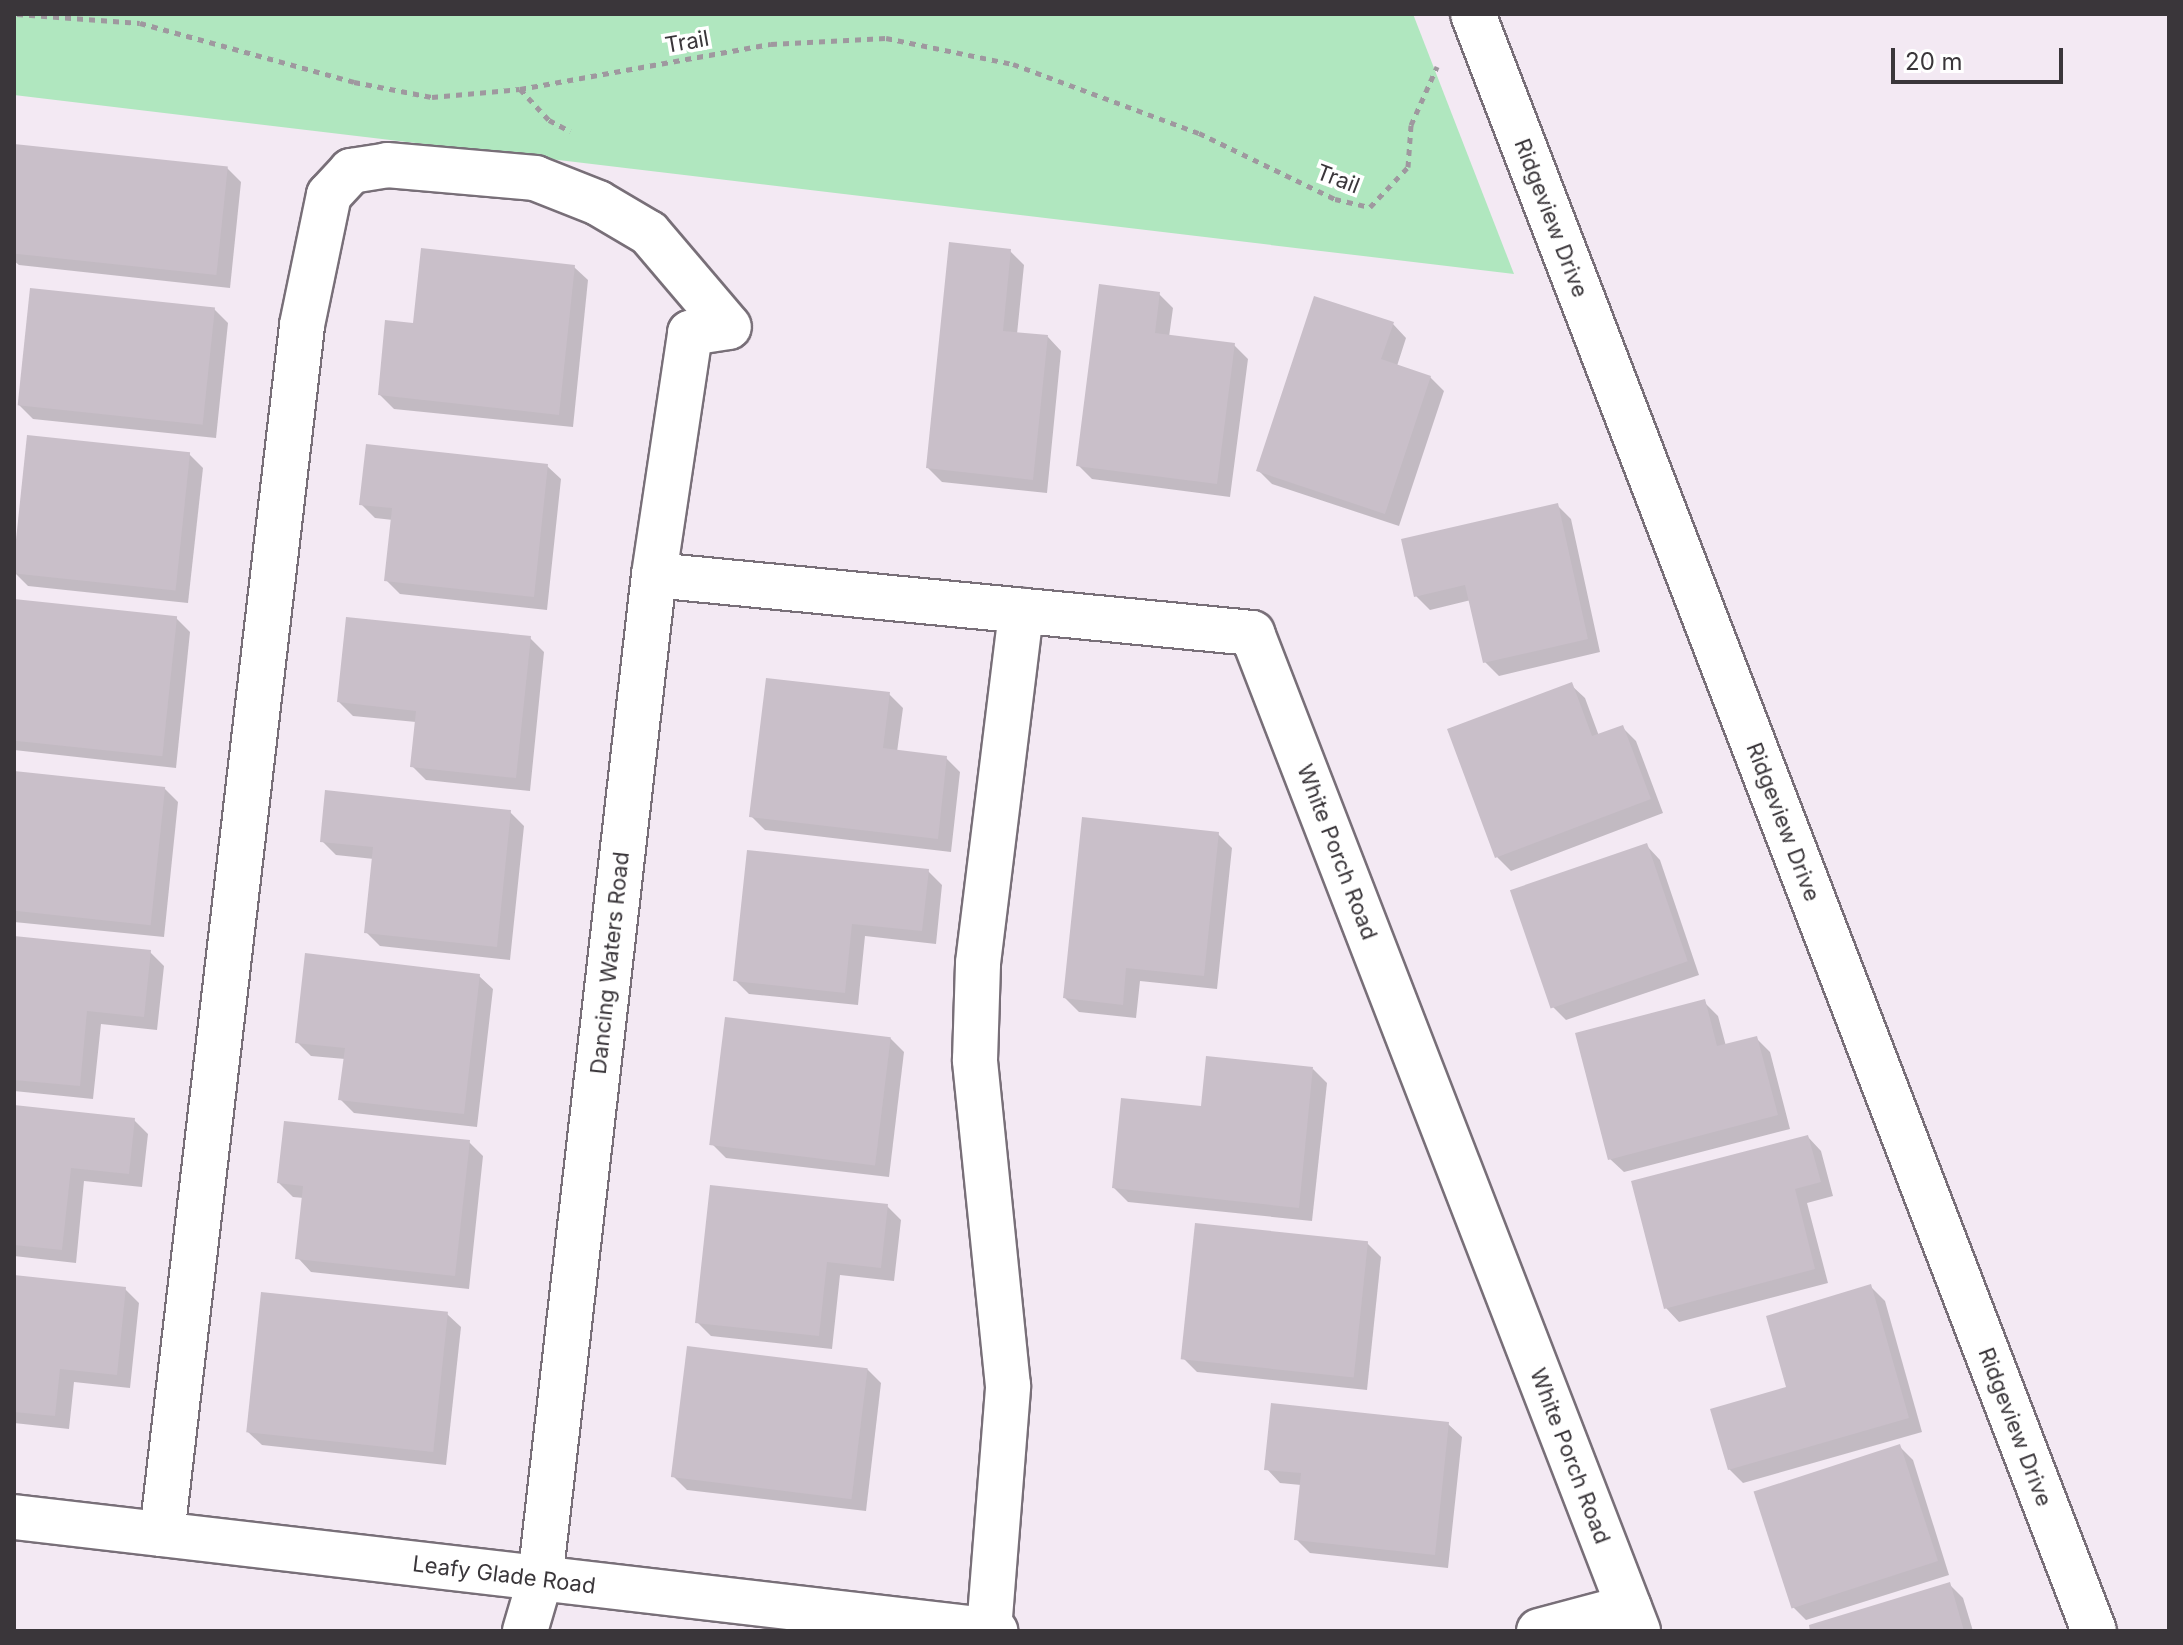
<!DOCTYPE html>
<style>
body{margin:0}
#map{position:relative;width:2183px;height:1645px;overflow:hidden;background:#f3e9f3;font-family:Inter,sans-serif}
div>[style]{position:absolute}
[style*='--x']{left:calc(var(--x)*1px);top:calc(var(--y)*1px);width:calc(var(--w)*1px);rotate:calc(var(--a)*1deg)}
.green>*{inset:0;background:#b0e7bf}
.shadow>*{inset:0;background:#0003}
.building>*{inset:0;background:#c9bfc9;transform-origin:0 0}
.path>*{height:5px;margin-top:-2.5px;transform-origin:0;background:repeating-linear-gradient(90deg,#9f989f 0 6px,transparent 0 12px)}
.roads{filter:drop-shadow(2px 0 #786f78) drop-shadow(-2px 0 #786f78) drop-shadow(0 2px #786f78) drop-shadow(0 -2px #786f78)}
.minor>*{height:44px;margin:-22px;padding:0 22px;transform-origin:22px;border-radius:22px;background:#fff}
span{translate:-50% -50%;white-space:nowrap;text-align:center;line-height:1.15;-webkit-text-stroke:7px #fff;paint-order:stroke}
.street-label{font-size:22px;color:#3a363a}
.frame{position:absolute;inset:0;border:16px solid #3a363a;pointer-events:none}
.scale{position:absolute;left:1891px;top:48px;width:172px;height:36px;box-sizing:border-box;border:4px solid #3a363a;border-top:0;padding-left:10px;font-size:24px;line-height:28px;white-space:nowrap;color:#3a363a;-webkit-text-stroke:6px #fff;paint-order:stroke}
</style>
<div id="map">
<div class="green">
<i style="clip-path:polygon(14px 14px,1413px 14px,1514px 274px,14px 95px)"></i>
</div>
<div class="shadow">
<i style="clip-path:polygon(14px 162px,227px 168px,241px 182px,230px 288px,19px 265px,14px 261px)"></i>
<i style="clip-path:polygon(1010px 251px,1024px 265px,1017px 334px,1048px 337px,1061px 351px,1047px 493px,942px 482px,928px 468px)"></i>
<i style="clip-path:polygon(574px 267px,588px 280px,573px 427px,394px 409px,380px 395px,415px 325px)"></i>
<i style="clip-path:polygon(1159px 294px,1173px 308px,1169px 337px,1234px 345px,1248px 359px,1230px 497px,1092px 479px,1078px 465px)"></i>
<i style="clip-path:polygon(214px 309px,228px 323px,216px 438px,33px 419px,19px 405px)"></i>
<i style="clip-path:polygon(1393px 324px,1406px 338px,1397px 366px,1430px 377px,1444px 391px,1399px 526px,1272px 484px,1258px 470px)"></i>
<i style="clip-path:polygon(189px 454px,203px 468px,188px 603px,28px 586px,14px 572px)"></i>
<i style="clip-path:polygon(547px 466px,561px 479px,547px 610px,400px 594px,386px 580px,393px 520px,375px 518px,361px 504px)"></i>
<i style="clip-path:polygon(1557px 505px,1571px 519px,1600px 652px,1499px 676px,1485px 662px,1471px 600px,1430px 610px,1416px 596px)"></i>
<i style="clip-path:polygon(176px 618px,190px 632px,176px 768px,14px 750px,14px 620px)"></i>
<i style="clip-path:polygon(530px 638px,544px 652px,530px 791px,426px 780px,412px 766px,416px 722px,353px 716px,339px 702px)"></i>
<i style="clip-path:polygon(1571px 685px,1585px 698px,1599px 736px,1622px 727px,1636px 741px,1663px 813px,1511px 871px,1497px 857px)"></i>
<i style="clip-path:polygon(889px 694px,903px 708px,897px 752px,946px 758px,960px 772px,951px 852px,765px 830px,751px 816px)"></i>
<i style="clip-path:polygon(14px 773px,164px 788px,178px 802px,164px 937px,14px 922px)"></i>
<i style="clip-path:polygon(510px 812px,524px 826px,510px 960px,380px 946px,366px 932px,374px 859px,336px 855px,322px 841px)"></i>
<i style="clip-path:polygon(1218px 834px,1232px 848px,1217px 989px,1140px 981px,1136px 1018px,1079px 1012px,1065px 998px)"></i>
<i style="clip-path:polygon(1647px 846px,1660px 860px,1699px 975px,1566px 1020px,1552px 1006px)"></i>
<i style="clip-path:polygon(928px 871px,942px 885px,936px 944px,865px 936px,858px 1005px,749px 994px,735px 980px)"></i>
<i style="clip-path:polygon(14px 938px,150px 952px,164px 966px,157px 1030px,101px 1024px,93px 1099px,14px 1091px)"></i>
<i style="clip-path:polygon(479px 976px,493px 989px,477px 1127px,354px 1113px,340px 1099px,345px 1059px,311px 1056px,297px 1042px)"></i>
<i style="clip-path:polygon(1704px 1002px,1718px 1016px,1726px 1046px,1756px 1038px,1770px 1052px,1790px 1129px,1624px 1172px,1610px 1159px)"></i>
<i style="clip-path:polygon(890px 1038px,904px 1052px,889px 1177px,726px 1158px,712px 1144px)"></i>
<i style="clip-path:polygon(1313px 1069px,1327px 1083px,1312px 1221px,1128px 1202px,1114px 1188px)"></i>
<i style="clip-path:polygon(14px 1108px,134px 1120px,148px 1134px,142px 1187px,84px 1181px,76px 1263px,14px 1256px)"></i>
<i style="clip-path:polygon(1808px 1137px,1821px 1151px,1833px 1196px,1807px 1203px,1828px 1283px,1679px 1322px,1666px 1308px)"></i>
<i style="clip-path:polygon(469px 1142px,483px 1156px,469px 1289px,311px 1272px,298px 1258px,304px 1198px,293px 1197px,279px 1183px)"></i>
<i style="clip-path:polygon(887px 1206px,901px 1220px,894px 1281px,840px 1275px,832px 1349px,711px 1336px,697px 1322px)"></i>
<i style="clip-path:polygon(1367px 1243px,1381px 1257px,1367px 1390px,1197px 1372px,1183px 1358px)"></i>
<i style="clip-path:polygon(14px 1277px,125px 1289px,139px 1303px,130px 1388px,74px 1382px,69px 1429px,14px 1423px)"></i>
<i style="clip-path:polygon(1871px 1287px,1885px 1301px,1922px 1432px,1743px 1483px,1729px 1469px)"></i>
<i style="clip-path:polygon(447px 1314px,461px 1327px,446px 1465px,262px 1445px,248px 1432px)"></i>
<i style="clip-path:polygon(867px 1369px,881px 1383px,866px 1511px,687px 1490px,673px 1476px)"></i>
<i style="clip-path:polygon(1448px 1424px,1462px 1437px,1448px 1568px,1310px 1553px,1296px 1539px,1301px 1485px,1280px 1483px,1267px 1469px)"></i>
<i style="clip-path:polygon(1899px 1446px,1913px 1460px,1949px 1575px,1806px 1620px,1792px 1606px)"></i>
<i style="clip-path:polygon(1949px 1584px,1963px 1598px,1973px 1631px,1813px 1631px)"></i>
</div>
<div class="building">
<i style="left:14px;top:144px;width:215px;height:109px;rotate:6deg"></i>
<i style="clip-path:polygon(949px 242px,1011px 249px,1003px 331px,1048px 335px,1033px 480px,926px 468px)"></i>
<i style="clip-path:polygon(421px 248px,575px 265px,559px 415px,378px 395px,385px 320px,413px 323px)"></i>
<i style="clip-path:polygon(1099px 284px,1160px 292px,1155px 333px,1235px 343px,1217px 484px,1076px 466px)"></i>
<i style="left:30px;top:288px;width:186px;height:118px;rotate:6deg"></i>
<i style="clip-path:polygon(1314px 296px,1394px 322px,1381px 359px,1431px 376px,1385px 514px,1256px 471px)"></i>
<i style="left:27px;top:435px;width:164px;height:139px;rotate:6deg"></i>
<i style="clip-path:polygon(366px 444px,548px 464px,534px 597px,384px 581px,392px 508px,359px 505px)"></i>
<i style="clip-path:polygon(1558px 503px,1588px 639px,1483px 663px,1465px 585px,1414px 597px,1401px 539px)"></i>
<i style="left:14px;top:599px;width:164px;height:141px;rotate:6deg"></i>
<i style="clip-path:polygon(346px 617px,531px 636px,516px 778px,410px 767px,416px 711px,337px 702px)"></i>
<i style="clip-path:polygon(766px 678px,890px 692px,883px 748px,947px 756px,938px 839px,749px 817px)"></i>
<i style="clip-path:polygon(1572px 682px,1592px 736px,1623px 725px,1651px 799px,1495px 858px,1447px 729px)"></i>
<i style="left:14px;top:771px;width:152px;height:139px;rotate:6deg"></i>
<i style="clip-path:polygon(325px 790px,511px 810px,497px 947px,364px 933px,373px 847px,320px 842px)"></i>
<i style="clip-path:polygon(1082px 817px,1219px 832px,1204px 976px,1126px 968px,1123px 1005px,1063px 998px)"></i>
<i style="left:1647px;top:843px;width:125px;height:145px;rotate:71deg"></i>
<i style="clip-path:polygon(747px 850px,929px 869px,922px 931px,852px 924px,845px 993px,733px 981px)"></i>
<i style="clip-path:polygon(14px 936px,151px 950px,144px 1017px,87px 1011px,80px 1086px,14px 1080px)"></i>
<i style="clip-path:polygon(305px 953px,480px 974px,464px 1114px,338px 1100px,345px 1048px,295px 1043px)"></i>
<i style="clip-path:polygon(1705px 999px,1717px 1046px,1757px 1036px,1778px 1115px,1608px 1160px,1575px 1033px)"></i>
<i style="left:725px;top:1017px;width:167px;height:129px;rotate:7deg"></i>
<i style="clip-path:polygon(1206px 1056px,1313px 1067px,1299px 1208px,1112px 1188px,1121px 1098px,1201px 1106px)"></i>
<i style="clip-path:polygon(14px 1105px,135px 1118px,129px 1174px,71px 1168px,62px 1250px,14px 1245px)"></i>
<i style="clip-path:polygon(284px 1121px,470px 1140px,455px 1276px,295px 1259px,303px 1186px,277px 1183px)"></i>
<i style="clip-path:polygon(1808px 1135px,1821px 1182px,1795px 1189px,1815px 1269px,1664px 1309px,1631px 1181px)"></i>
<i style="clip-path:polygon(710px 1185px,888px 1204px,881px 1268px,827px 1262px,819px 1336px,695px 1323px)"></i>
<i style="left:1195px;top:1223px;width:174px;height:137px;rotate:6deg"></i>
<i style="clip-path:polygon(14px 1275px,126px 1287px,117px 1375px,60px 1369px,55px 1416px,14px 1412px)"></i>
<i style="clip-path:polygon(1871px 1284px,1909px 1418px,1728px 1470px,1710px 1409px,1786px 1387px,1766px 1316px)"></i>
<i style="left:261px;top:1292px;width:188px;height:141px;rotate:6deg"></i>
<i style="left:687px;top:1346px;width:182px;height:132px;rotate:7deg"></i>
<i style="clip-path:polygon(1271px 1403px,1449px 1422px,1435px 1555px,1294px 1540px,1301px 1473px,1264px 1470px)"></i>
<i style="left:1900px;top:1444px;width:123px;height:154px;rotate:72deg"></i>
<i style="clip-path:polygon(1950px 1582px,1964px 1631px,1810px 1631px,1809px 1625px)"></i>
</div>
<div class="path">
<i style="--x:17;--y:14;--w:123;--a:4.2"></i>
<i style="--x:140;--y:23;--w:222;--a:15.4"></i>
<i style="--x:354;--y:82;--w:79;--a:10.9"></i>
<i style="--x:432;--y:97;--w:88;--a:-5.2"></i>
<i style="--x:520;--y:89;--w:255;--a:-10.2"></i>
<i style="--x:771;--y:44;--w:115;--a:-3"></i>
<i style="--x:886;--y:38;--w:130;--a:11.6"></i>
<i style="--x:1013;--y:64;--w:198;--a:20.4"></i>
<i style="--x:1199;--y:133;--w:151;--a:25.9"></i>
<i style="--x:1335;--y:199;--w:36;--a:13"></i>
<i style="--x:1370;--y:207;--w:55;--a:-46.5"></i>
<i style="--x:1408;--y:167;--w:42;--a:-85.9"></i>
<i style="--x:1411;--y:125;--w:64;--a:-65.9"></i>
<i style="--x:520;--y:89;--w:42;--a:46.9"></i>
<i style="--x:549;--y:120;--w:24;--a:28"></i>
</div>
<div class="roads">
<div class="minor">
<i style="--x:1473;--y:14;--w:1732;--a:68.99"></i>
<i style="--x:654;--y:575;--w:601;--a:5.54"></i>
<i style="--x:1252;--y:633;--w:1070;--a:68.85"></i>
<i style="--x:14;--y:1517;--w:988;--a:6.63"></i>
<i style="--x:162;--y:1534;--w:1217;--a:-83.39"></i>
<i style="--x:302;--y:325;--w:133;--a:-78.3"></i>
<i style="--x:329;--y:195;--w:33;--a:-47"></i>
<i style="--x:351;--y:171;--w:36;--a:-9"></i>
<i style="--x:387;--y:165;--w:149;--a:5"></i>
<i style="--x:535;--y:178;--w:68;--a:21.6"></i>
<i style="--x:598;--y:203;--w:59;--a:30.5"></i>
<i style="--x:649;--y:233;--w:123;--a:49.6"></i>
<i style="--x:989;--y:1630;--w:245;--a:-85.5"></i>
<i style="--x:1008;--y:1386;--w:328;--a:-95.8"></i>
<i style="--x:975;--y:1060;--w:97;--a:-88.2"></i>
<i style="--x:978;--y:963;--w:355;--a:-83"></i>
<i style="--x:525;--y:1631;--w:53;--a:-73.6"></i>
<i style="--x:540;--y:1580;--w:1011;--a:-83.53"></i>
<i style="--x:654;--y:575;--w:245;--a:-81.5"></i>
<i style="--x:690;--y:333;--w:39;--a:-9"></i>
<i style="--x:1539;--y:1631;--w:93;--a:-14.9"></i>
</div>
</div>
<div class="street-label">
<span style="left:687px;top:42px;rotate:-10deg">Trail</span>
<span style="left:1338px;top:179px;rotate:21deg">Trail</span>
<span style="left:1551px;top:218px;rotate:69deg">Ridgeview Drive</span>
<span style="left:1783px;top:822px;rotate:69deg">Ridgeview Drive</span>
<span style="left:1337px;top:852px;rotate:69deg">White Porch Road</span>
<span style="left:610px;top:963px;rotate:-84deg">Dancing Waters Road</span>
<span style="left:2015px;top:1427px;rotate:69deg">Ridgeview Drive</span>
<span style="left:1570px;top:1456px;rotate:69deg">White Porch Road</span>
<span style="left:504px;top:1575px;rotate:7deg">Leafy Glade Road</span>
</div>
<div class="frame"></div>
<div class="scale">20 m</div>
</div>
